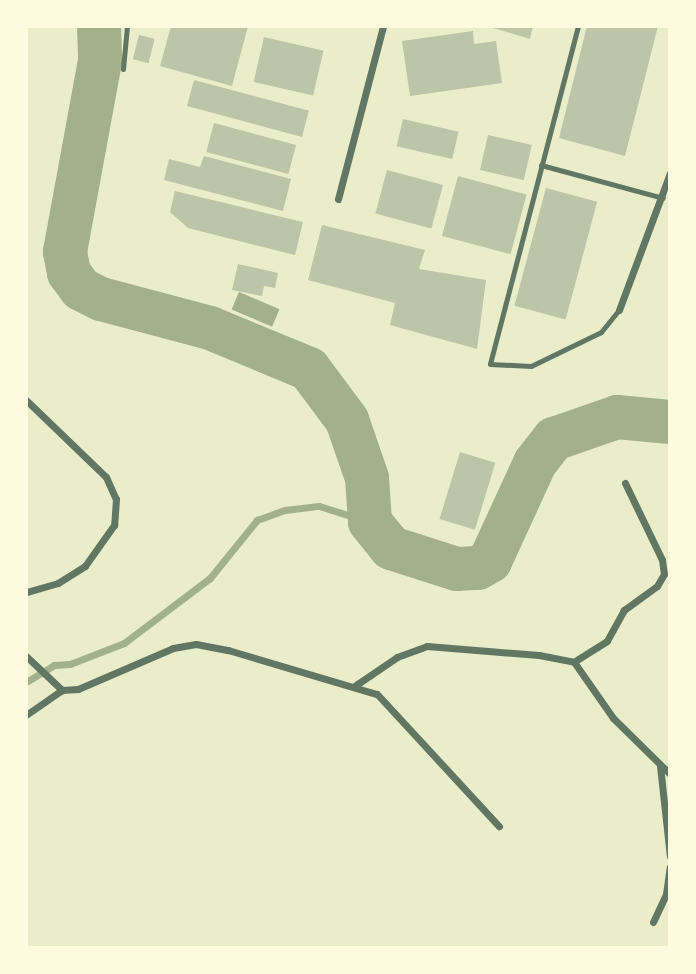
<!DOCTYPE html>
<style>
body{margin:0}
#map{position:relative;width:696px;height:974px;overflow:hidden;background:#e9edc9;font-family:Georgia,serif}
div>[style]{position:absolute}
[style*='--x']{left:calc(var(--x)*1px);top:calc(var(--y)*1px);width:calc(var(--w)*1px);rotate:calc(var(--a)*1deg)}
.water>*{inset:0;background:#a3b18a;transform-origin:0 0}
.stream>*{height:7px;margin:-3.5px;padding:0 3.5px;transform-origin:3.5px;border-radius:3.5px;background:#a3b18a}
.river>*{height:44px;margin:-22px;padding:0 22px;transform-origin:22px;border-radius:22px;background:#a3b18a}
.building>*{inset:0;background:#bcc5a7;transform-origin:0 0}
.service>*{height:5px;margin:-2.5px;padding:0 2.5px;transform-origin:2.5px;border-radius:2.5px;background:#617663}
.minor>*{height:7px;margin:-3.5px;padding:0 3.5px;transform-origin:3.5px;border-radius:3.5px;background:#617663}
span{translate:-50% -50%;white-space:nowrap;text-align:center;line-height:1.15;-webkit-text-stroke:7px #fefae0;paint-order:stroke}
.frame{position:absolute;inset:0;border:28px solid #fefae0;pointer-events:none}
</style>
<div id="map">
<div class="water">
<i style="left:239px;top:292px;width:44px;height:19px;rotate:23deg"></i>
</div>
<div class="stream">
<i style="--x:26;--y:682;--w:33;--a:-31"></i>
<i style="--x:54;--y:665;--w:16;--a:-4"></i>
<i style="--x:70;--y:664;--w:58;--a:-21.3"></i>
<i style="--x:124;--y:643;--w:108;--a:-37.1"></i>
<i style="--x:210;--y:578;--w:75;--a:-51"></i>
<i style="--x:257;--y:520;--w:30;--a:-20"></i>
<i style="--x:285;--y:510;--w:34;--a:-7"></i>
<i style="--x:319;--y:506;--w:53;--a:17.4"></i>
</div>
<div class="river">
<i style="--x:99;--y:26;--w:35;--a:88"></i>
<i style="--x:100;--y:61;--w:194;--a:100.4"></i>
<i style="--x:65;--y:252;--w:21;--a:79"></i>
<i style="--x:69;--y:273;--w:20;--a:53"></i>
<i style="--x:81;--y:289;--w:22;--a:27"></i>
<i style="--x:101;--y:299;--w:113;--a:14.9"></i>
<i style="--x:210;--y:328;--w:107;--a:22.5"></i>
<i style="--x:309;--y:369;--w:64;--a:53.3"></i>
<i style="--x:347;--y:420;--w:61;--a:71"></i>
<i style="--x:367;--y:478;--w:44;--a:86.1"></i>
<i style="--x:370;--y:522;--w:33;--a:51"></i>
<i style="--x:391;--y:548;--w:69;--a:17.7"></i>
<i style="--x:457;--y:569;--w:21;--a:-3"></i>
<i style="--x:478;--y:568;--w:14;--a:-30"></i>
<i style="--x:490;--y:561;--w:108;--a:-65.3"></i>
<i style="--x:535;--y:463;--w:31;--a:-52"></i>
<i style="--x:554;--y:439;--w:67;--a:-19.2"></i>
<i style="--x:617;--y:417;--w:53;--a:5.4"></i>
</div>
<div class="building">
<i style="clip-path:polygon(171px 26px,248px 26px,232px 86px,160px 66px)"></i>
<i style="clip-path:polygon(487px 26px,533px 26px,530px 39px)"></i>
<i style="clip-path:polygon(587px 26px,658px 26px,625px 156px,559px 138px)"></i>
<i style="clip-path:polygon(473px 31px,474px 44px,496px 41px,502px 83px,410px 96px,402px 41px)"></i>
<i style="left:139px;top:35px;width:16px;height:25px;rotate:14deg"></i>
<i style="left:264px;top:37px;width:61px;height:46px;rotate:13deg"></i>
<i style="left:194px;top:80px;width:119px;height:27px;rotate:15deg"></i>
<i style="left:403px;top:119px;width:57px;height:28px;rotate:13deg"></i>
<i style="left:214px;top:123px;width:85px;height:30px;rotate:15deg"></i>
<i style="left:488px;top:135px;width:45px;height:36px;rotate:13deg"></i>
<i style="clip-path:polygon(204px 156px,291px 179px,283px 211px,164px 180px,169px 159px,200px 167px)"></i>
<i style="left:387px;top:170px;width:58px;height:45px;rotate:15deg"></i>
<i style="left:458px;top:176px;width:71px;height:62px;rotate:15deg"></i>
<i style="left:546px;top:188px;width:53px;height:122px;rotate:15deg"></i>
<i style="clip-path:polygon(175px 191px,303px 222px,295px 255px,188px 228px,170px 212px)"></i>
<i style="clip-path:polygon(322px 225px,425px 250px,419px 269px,486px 280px,477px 349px,390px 325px,395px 303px,308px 280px)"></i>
<i style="clip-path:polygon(238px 264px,278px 273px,275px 288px,264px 286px,262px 296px,232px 290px)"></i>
<i style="left:460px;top:452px;width:37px;height:70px;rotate:17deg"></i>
</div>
<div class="service">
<i style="--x:578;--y:26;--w:349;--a:104.6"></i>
<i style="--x:490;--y:364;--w:41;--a:2.8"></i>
<i style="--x:531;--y:366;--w:78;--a:-25.9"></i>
<i style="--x:601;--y:332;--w:28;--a:-51"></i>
<i style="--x:123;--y:69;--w:43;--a:-84.7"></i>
<i style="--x:541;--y:165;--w:126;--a:15.1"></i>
</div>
<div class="minor">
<i style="--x:338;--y:199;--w:179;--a:-75.4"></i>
<i style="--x:619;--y:310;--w:146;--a:-69.6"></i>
<i style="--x:26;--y:400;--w:111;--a:43.9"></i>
<i style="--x:106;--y:477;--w:24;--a:66"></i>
<i style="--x:116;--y:499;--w:26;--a:94"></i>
<i style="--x:114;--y:525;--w:50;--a:125.3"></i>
<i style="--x:85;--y:566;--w:32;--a:148"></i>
<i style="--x:58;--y:583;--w:33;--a:164"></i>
<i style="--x:625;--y:483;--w:85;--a:64.3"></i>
<i style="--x:662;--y:560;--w:14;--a:82"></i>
<i style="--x:664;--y:574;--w:14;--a:120"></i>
<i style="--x:657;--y:586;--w:41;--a:144"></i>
<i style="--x:624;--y:610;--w:35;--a:119"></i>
<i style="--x:607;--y:641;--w:39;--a:148"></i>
<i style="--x:574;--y:662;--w:68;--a:55.1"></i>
<i style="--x:613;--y:718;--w:80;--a:44.5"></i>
<i style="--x:26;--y:656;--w:50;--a:43.4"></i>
<i style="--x:356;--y:685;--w:50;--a:-34.3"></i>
<i style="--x:397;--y:657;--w:32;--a:-20"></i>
<i style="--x:427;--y:646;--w:112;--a:4.6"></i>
<i style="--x:539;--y:655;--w:36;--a:11"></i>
<i style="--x:26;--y:715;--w:44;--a:-34.8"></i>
<i style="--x:62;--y:690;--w:16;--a:-4"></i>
<i style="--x:78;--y:689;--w:103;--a:-23.3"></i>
<i style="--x:173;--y:648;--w:23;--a:-10"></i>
<i style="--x:196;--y:644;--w:33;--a:11"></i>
<i style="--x:228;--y:650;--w:155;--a:16.5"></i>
<i style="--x:377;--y:694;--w:180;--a:47.3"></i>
<i style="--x:660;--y:766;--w:91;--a:83.7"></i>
<i style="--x:653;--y:922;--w:31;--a:-65"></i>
<i style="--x:666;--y:894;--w:27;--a:-82"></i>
</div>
<div class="frame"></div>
</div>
